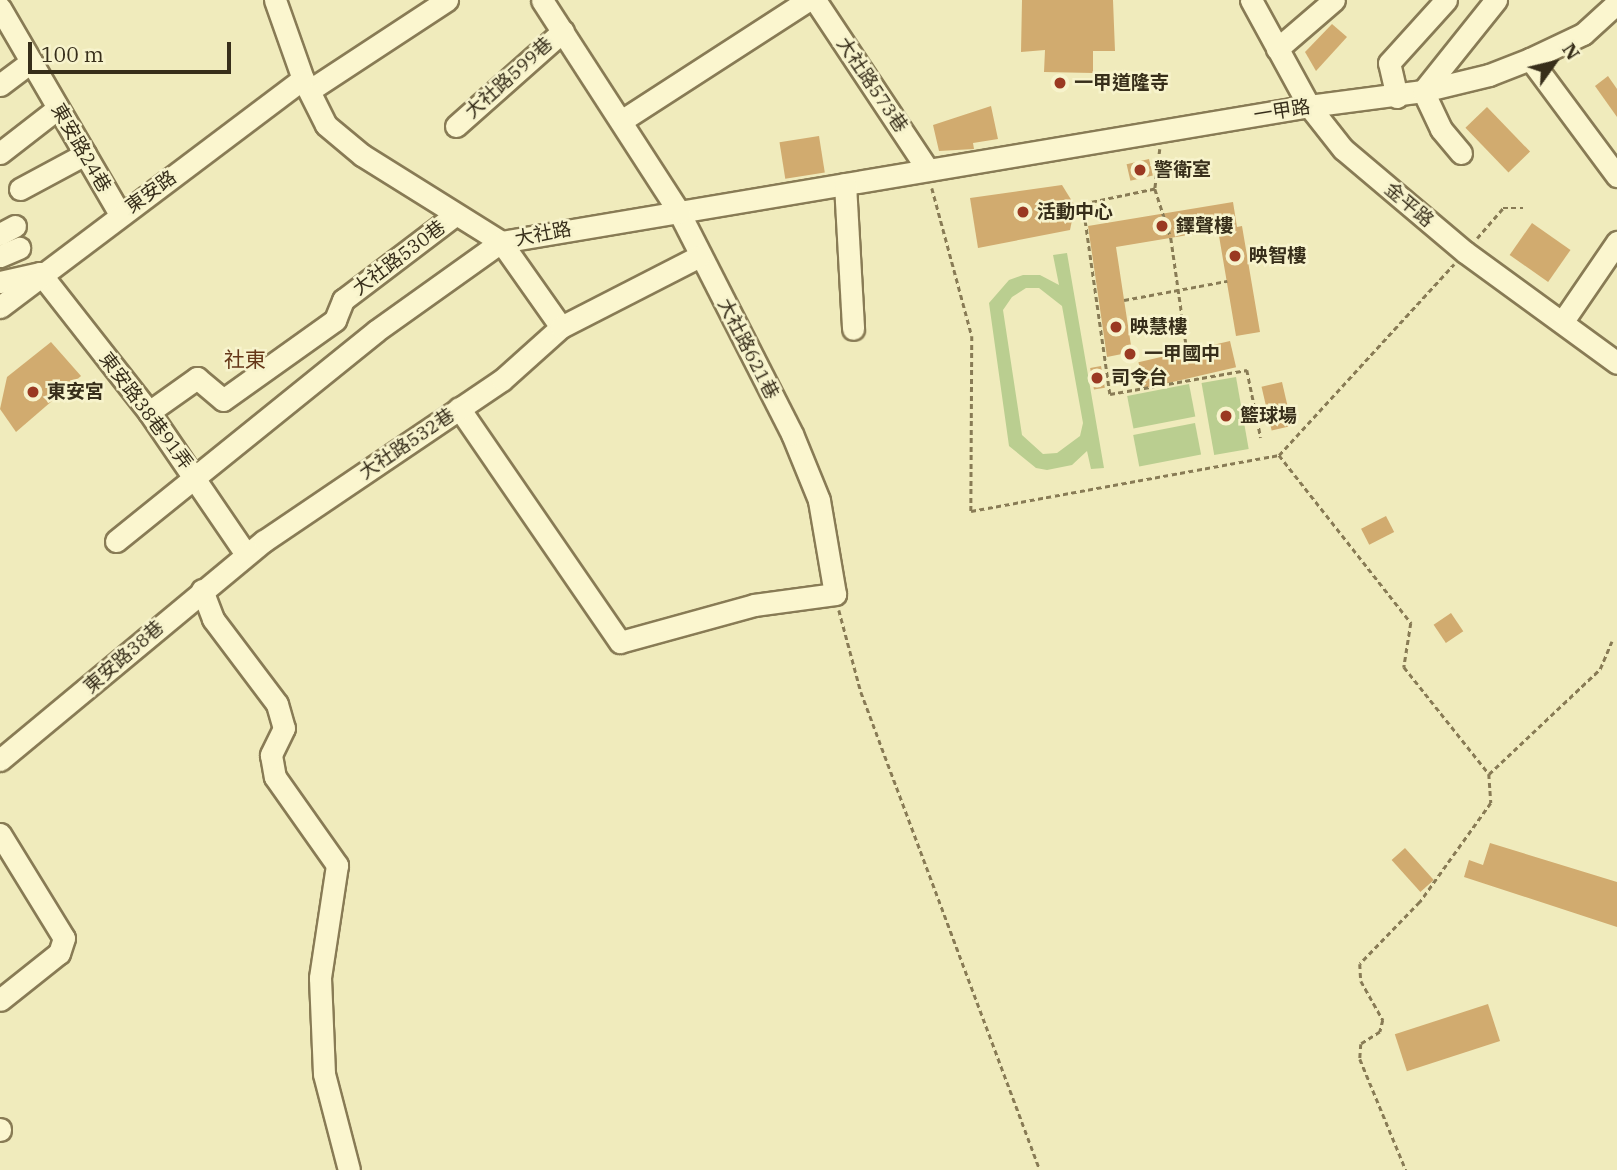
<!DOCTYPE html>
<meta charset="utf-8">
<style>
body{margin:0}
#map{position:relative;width:1617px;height:1170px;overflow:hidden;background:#f0ebbc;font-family:"IBM Plex Serif","Noto Sans TC",serif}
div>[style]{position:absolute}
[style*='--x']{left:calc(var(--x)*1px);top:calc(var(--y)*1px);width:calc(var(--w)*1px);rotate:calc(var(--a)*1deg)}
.green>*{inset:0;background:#bace90;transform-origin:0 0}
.building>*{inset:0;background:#d1ab6f;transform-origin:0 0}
.path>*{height:2.5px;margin-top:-1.25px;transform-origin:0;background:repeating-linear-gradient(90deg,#887b55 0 5px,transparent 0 8.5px)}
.roads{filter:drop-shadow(2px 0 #887b55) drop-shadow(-2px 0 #887b55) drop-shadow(0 2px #887b55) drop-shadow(0 -2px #887b55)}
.minor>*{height:21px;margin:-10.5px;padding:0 10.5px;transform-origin:10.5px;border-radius:10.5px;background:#fbf6cf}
.dots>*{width:19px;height:19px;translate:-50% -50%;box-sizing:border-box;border:4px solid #f7f3cc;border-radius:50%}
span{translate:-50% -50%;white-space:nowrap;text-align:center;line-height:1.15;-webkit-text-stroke:5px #f7f3cc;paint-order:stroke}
.street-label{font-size:19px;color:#372e1a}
.poi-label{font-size:19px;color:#372e1a;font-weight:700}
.left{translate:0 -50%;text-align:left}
.neighbourhood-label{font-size:21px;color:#653718}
.north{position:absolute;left:1519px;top:28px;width:70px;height:70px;-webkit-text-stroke:5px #f7f3cc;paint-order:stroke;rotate:56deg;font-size:19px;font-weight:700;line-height:28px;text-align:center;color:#372e1a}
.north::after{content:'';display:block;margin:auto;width:24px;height:32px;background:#372e1a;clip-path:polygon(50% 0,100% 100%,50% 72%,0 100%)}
.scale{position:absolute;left:28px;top:42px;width:203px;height:32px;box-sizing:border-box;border:4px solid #372e1a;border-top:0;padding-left:9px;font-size:21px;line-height:24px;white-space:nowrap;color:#372e1a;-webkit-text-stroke:5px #f7f3cc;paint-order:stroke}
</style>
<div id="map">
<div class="green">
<i style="clip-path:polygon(evenodd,1067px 253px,1104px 468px,1091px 469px,1087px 451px,1072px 465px,1047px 470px,1036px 468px,1009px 446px,989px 303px,1009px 280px,1023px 275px,1040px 275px,1059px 285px,1053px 255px,1067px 253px,1026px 288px,1039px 288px,1062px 306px,1083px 423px,1080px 436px,1057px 453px,1043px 454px,1022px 435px,1003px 310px,1012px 297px,1026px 288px)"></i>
<i style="left:1236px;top:377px;width:73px;height:35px;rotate:80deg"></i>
<i style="left:1189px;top:384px;width:33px;height:63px;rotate:79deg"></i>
<i style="left:1195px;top:423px;width:32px;height:63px;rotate:79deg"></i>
</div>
<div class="building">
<i style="clip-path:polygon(1022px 0,1113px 0,1115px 51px,1093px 51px,1093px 73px,1044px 72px,1045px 50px,1021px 52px)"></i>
<i style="clip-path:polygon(1332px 24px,1347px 37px,1316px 71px,1305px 52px)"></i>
<i style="clip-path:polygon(1608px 76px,1617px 89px,1617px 117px,1595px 86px)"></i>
<i style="clip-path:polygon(991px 106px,998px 139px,973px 143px,974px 149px,939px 151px,933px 125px)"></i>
<i style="left:1487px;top:107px;width:62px;height:30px;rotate:46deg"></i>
<i style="left:819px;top:136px;width:37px;height:40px;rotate:81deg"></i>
<i style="left:1149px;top:159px;width:17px;height:23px;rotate:77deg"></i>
<i style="clip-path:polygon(1062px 185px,1075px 206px,1070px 230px,978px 248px,970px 198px)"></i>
<i style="clip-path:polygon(1233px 202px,1237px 227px,1242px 226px,1260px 332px,1236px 336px,1218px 230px,1116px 247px,1132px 352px,1107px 357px,1088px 226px)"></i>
<i style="left:1532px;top:223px;width:47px;height:39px;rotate:35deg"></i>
<i style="left:1230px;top:341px;width:27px;height:94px;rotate:77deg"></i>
<i style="clip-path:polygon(51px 342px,81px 376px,16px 432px,0 409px,7px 377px)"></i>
<i style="left:1101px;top:366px;width:22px;height:11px;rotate:80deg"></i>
<i style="left:1282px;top:382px;width:45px;height:21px;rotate:77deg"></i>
<i style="left:1386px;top:516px;width:18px;height:28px;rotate:63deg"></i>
<i style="left:1451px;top:613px;width:22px;height:21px;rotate:56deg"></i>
<i style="clip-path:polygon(1490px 843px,1617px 882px,1617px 927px,1464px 877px,1469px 860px,1483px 865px)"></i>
<i style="left:1405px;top:848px;width:43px;height:18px;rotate:48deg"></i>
<i style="left:1488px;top:1004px;width:39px;height:98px;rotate:72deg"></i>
</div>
<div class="path">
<i style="--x:1160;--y:149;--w:40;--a:97.1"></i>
<i style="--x:1155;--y:189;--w:52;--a:71.9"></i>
<i style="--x:1171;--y:238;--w:113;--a:81.9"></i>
<i style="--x:932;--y:188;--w:153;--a:74.9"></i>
<i style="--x:972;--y:336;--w:175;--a:90.3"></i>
<i style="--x:971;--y:511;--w:313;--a:-10.3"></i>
<i style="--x:1279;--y:455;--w:259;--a:-47.5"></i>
<i style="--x:1155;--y:189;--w:74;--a:168.2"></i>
<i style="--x:1083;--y:204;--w:192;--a:81.9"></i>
<i style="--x:1110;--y:394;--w:139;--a:-9.9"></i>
<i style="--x:1247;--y:370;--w:69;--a:78.4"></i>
<i style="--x:1477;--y:238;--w:40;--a:-49"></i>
<i style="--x:1503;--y:208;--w:20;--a:0"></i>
<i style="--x:1124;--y:300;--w:105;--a:-10.5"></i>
<i style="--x:1279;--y:455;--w:214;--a:51.8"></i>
<i style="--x:1411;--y:623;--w:45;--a:99"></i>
<i style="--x:1404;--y:667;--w:137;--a:51.5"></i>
<i style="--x:1489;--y:774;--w:29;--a:86"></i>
<i style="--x:1491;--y:803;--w:122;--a:125.6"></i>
<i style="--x:1420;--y:902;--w:86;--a:134.1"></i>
<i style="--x:1360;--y:964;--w:17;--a:87"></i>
<i style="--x:1361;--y:981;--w:45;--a:60.6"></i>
<i style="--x:1383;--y:1020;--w:12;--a:104"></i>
<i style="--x:1380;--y:1032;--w:22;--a:148"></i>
<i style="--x:1361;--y:1044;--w:15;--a:94"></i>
<i style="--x:1360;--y:1059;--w:120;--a:67.5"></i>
<i style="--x:839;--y:610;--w:85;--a:75"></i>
<i style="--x:861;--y:692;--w:510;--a:69.47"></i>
<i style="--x:1489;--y:774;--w:153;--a:-43.4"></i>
<i style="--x:1600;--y:669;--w:30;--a:-67"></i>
</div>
<div class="roads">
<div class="minor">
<i style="--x:275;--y:0;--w:84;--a:70.5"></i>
<i style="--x:303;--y:79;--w:51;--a:63.4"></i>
<i style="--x:326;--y:125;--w:47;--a:39.8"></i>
<i style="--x:362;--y:155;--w:164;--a:32"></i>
<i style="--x:501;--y:242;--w:819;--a:-9.55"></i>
<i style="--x:1309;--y:106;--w:115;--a:-7.5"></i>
<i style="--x:1423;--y:91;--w:68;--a:-13.6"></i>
<i style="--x:1489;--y:75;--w:44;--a:-21.3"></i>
<i style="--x:1530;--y:59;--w:59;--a:-25.3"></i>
<i style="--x:1583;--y:34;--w:46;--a:-42.4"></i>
<i style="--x:815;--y:0;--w:204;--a:56.4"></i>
<i style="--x:1251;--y:0;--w:121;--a:61.3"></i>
<i style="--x:1309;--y:106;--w:55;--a:51.7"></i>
<i style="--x:1343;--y:149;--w:160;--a:40.2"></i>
<i style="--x:1465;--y:252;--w:188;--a:36.1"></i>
<i style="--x:0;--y:8;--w:238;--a:59.8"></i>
<i style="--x:1277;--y:49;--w:75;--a:-40.7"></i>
<i style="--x:1530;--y:59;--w:146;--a:53.4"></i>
<i style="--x:0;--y:85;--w:39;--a:-37"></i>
<i style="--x:310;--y:90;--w:164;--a:-33.3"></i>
<i style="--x:1397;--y:97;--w:35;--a:-103"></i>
<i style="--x:1389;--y:63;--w:85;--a:-47.9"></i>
<i style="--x:621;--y:121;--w:223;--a:-32.9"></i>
<i style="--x:456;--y:126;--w:143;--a:-41.6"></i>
<i style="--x:0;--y:153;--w:73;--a:-37.8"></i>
<i style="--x:1461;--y:153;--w:31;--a:-130"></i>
<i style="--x:1441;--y:129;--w:42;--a:-115.3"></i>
<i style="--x:1423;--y:91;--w:117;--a:-51.3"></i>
<i style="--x:845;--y:184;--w:145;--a:86.8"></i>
<i style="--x:20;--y:189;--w:74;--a:-28.3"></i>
<i style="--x:0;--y:234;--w:17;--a:-28"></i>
<i style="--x:0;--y:256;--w:21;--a:-23"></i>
<i style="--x:0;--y:282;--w:41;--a:-12.7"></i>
<i style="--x:40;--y:273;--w:177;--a:51.9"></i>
<i style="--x:149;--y:412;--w:172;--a:55.7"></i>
<i style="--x:0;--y:307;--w:379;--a:-37"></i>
<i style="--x:1563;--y:321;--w:96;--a:-55.6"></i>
<i style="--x:459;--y:408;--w:284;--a:55.5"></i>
<i style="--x:620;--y:642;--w:139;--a:-15.4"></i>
<i style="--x:754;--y:605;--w:82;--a:-7.7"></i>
<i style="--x:835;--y:594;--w:95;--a:-99.7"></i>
<i style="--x:819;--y:500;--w:71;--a:-112.2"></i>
<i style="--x:792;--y:434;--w:249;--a:-117"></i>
<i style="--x:679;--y:212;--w:252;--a:-122.9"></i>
<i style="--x:149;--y:412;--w:59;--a:-35.3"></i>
<i style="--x:197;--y:378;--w:34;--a:40"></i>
<i style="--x:223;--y:400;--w:138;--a:-35.5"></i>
<i style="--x:335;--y:320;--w:22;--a:-68"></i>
<i style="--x:343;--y:300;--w:141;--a:-37.2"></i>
<i style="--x:116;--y:541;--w:334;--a:-38.9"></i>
<i style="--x:376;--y:331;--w:153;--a:-35.5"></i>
<i style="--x:501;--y:242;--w:104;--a:54.8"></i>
<i style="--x:202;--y:590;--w:31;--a:69"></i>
<i style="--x:213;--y:619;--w:106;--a:53"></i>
<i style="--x:277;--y:704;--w:25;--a:74"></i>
<i style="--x:284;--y:728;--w:30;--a:116"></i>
<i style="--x:271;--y:755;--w:22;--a:80"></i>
<i style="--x:275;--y:777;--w:108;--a:54.8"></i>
<i style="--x:337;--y:865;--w:114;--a:98.6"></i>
<i style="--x:320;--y:978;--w:96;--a:87.6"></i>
<i style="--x:324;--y:1074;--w:99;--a:75.4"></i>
<i style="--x:0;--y:760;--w:343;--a:-39.7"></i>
<i style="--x:264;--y:541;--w:287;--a:-34.1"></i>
<i style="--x:502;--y:380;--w:79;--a:-41.9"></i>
<i style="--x:561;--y:327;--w:156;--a:-27.1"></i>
<i style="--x:0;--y:834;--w:122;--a:58.4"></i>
<i style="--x:64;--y:938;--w:16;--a:108"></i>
<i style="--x:59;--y:953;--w:75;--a:141.5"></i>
<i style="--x:0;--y:1129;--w:1;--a:90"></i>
</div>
</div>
<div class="dots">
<i style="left:1060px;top:83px;background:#9a3922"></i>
<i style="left:1140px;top:170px;background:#9a3922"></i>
<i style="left:1023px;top:212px;background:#9a3922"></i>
<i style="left:1162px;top:226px;background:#9a3922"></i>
<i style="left:1235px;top:256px;background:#9a3922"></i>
<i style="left:1116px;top:327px;background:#9a3922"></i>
<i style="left:1130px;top:354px;background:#9a3922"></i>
<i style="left:1097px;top:378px;background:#9a3922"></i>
<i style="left:33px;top:392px;background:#9a3922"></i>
<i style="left:1226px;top:416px;background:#9a3922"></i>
</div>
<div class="street-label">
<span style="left:509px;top:78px;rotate:-42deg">大社路599巷</span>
<span style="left:872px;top:85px;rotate:56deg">大社路573巷</span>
<span style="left:1282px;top:111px;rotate:-9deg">一甲路</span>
<span style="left:81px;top:148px;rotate:60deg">東安路24巷</span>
<span style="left:151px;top:192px;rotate:-36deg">東安路</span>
<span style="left:1409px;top:205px;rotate:40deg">金平路</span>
<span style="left:543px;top:234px;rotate:-11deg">大社路</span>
<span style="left:399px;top:258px;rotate:-37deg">大社路530巷</span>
<span style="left:748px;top:349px;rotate:63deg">大社路621巷</span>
<span style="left:146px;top:411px;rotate:53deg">東安路38巷91弄</span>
<span style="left:407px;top:444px;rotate:-34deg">大社路532巷</span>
<span style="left:124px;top:657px;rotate:-41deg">東安路38巷</span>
</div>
<div class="poi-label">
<span class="left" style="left:1074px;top:83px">一甲道隆寺</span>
<span class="left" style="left:1154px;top:170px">警衛室</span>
<span class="left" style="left:1037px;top:212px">活動中心</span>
<span class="left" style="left:1176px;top:226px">鐸聲樓</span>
<span class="left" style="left:1249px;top:256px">映智樓</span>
<span class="left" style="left:1130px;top:327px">映慧樓</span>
<span class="left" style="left:1144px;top:354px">一甲國中</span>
<span class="left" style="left:1111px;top:378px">司令台</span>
<span class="left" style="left:47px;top:392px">東安宮</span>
<span class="left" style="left:1240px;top:416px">籃球場</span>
</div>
<div class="neighbourhood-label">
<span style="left:245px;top:359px">社東</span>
</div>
<div class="north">N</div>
<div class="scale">100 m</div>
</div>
